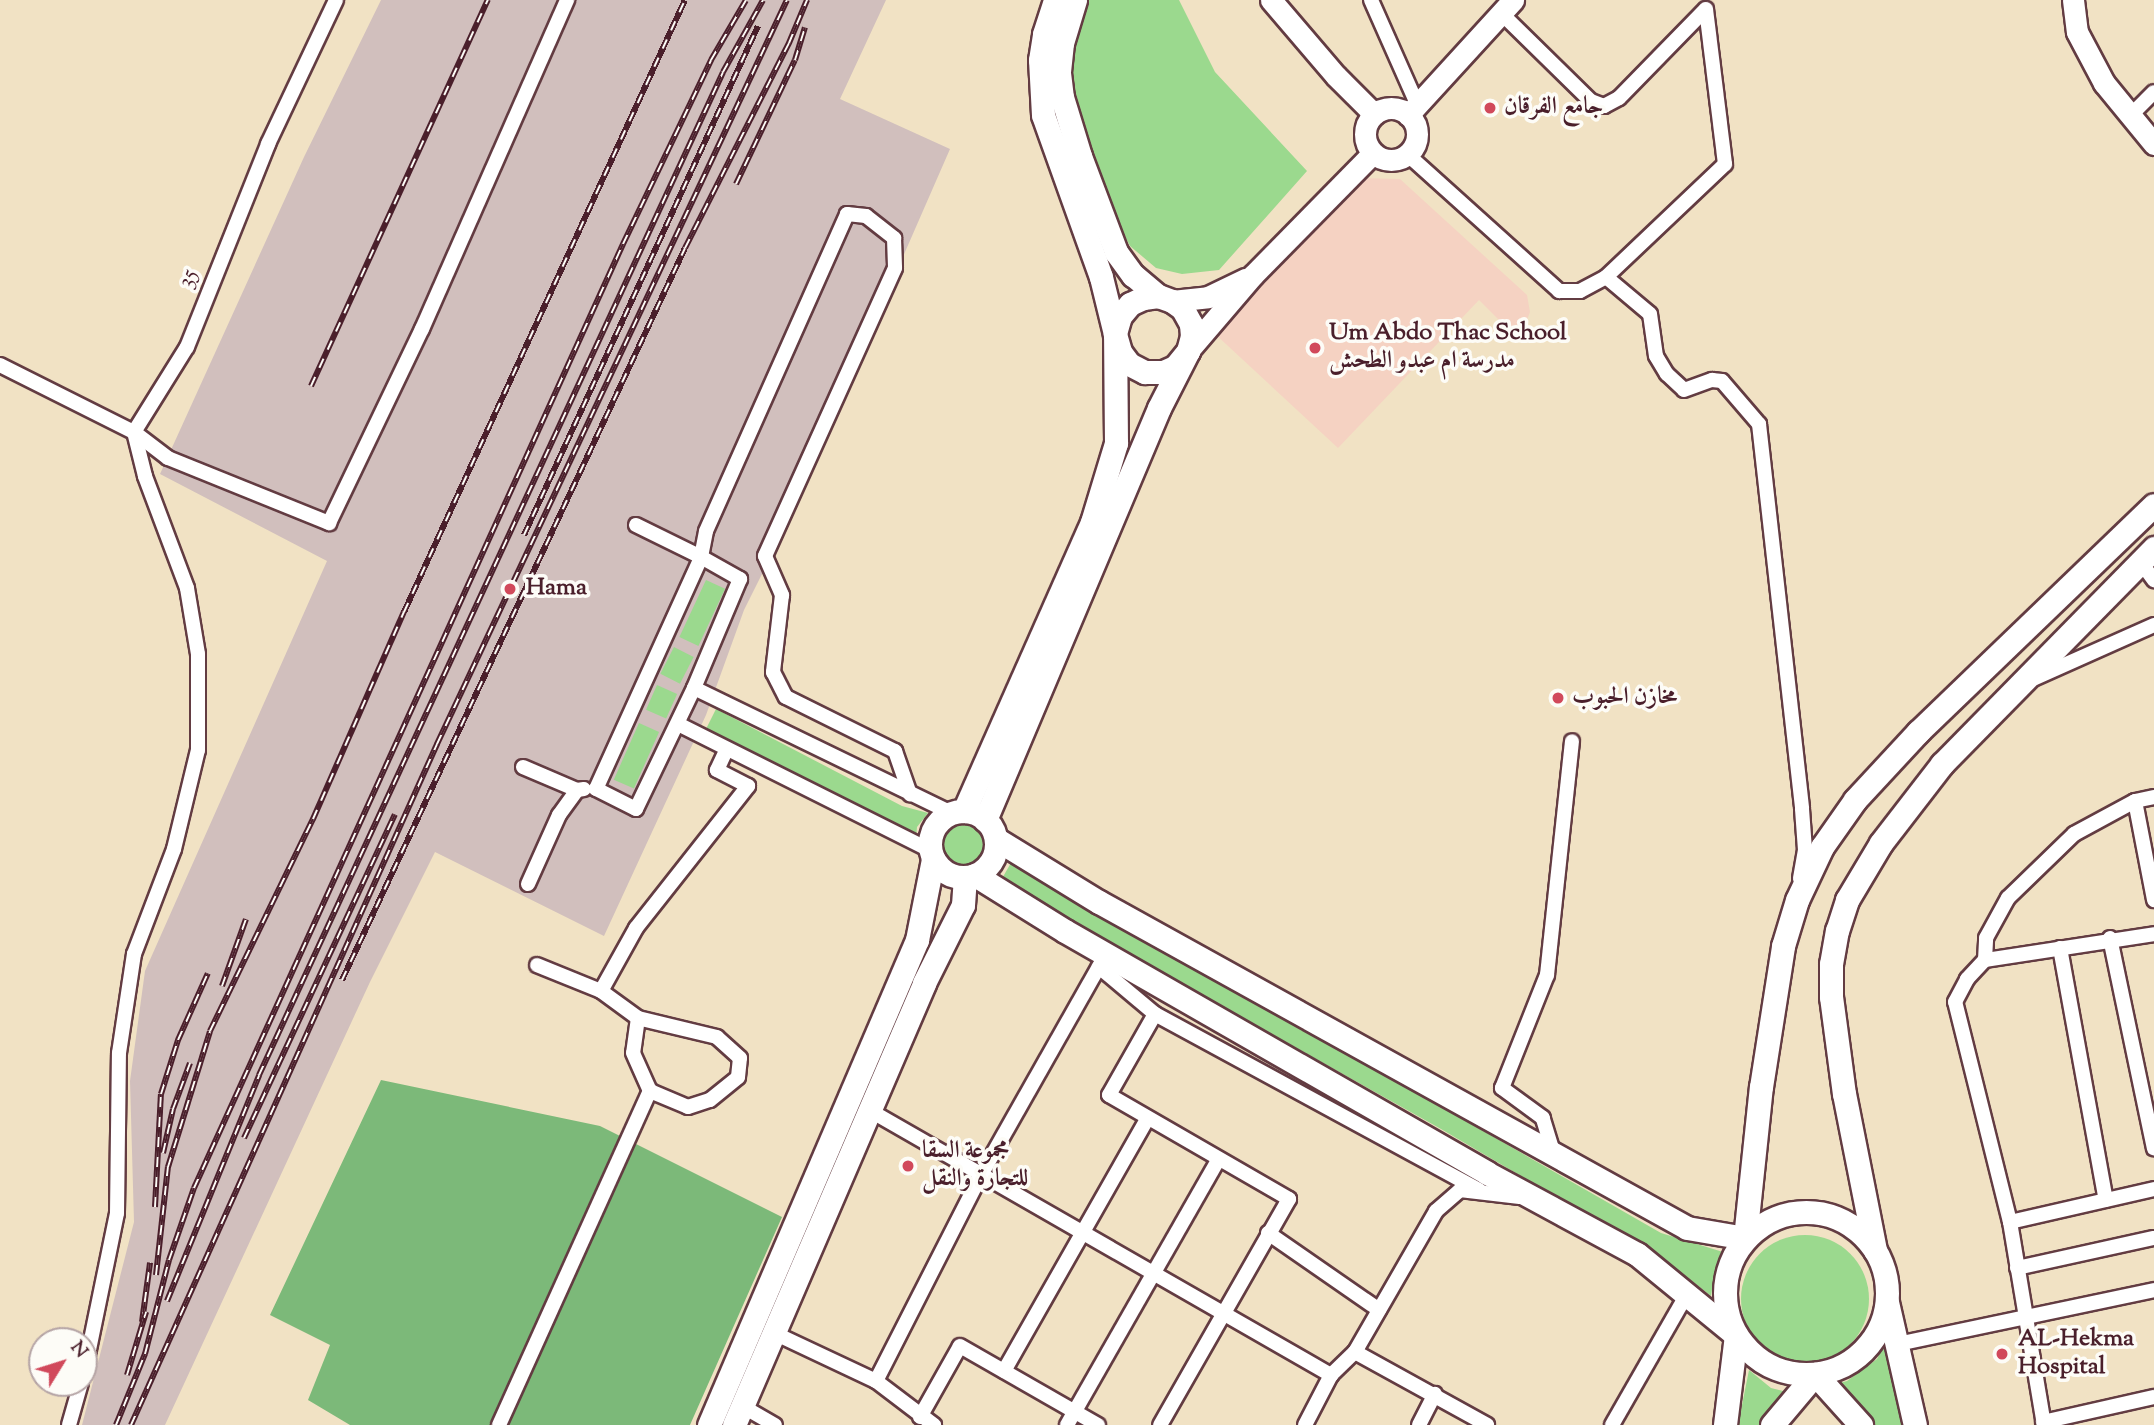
<!DOCTYPE html>
<meta charset="utf-8">
<style>
body{margin:0}
#map{position:relative;width:2154px;height:1425px;overflow:hidden;background:#f1e2c4;font-family:"Sorts Mill Goudy",Amiri,serif}
div>[style]{position:absolute}
[style*='--x']{left:calc(var(--x)*1px);top:calc(var(--y)*1px);width:calc(var(--w)*1px);rotate:calc(var(--a)*1deg)}
.built>*{inset:0;background:#f5d2c2}
.industrial>*{inset:0;background:#d1bfbd}
.green>*{inset:0;background:#9bd98e;transform-origin:0 0}
.round{border-radius:50%}
.forest>*{inset:0;background:#7cb979}
.roads{filter:drop-shadow(2px 0 #633c42) drop-shadow(-2px 0 #633c42) drop-shadow(0 2px #633c42) drop-shadow(0 -2px #633c42)}
.street>*{height:14px;margin:-7px;padding:0 7px;transform-origin:7px;border-radius:7px;background:#fff}
.secondary>*{height:21px;margin:-10.5px;padding:0 10.5px;transform-origin:10.5px;border-radius:10.5px;background:#fff}
.secondary>.ring{margin:-10.5px;padding:0;box-sizing:content-box;background:none;border:21px solid #fff;border-radius:50%}
.primary>*{height:23px;margin:-11.5px;padding:0 11.5px;transform-origin:11.5px;border-radius:11.5px;background:#fff}
.primary>.ring{margin:-11.5px;padding:0;box-sizing:content-box;background:none;border:23px solid #fff;border-radius:50%}
.rail>*{height:6px;margin-top:-3px;transform-origin:0;background:repeating-linear-gradient(90deg,#fdfcf7 0 10px,#4a1f2b 0 20px);box-sizing:border-box;border-block:2px solid #4a1f2b}
.dots>*{width:19px;height:19px;translate:-50% -50%;box-sizing:border-box;border:4px solid #fdfcf7;border-radius:50%}
span{translate:-50% -50%;white-space:nowrap;text-align:center;line-height:1.15;-webkit-text-stroke:7px #fdfcf7;paint-order:stroke}
.poi-label{font-size:24px;color:#4a1f2b;font-weight:700}
.left{translate:0 -50%;text-align:left}
.street-label{font-size:24px;color:#4a1f2b}
.north{position:absolute;left:28px;top:1327px;width:70px;height:70px;box-sizing:border-box;background:#fdfcf7;border:2px solid #b5a4a5;border-radius:50%;rotate:52deg;font-size:19px;font-weight:700;line-height:28px;text-align:center;color:#4a1f2b}
.north::after{content:'';display:block;margin:auto;width:24px;height:32px;background:#d1495b;clip-path:polygon(50% 0,100% 100%,50% 72%,0 100%)}
</style>
<div id="map">
<div class="built">
<i style="clip-path:polygon(1359px 178px,1400px 179px,1527px 295px,1530px 312px,1526px 322px,1514px 335px,1479px 300px,1338px 448px,1214px 333px)"></i>
</div>
<div class="industrial">
<i style="clip-path:polygon(381px 0,886px 0,840px 99px,950px 149px,781px 536px,744px 610px,706px 715px,604px 936px,435px 852px,370px 982px,165px 1425px,82px 1425px,134px 1222px,130px 1081px,145px 971px,327px 561px,160px 474px,304px 157px)"></i>
</div>
<div class="green">
<i style="clip-path:polygon(1089px 0,1179px 0,1215px 72px,1307px 171px,1219px 270px,1182px 274px,1156px 268px,1130px 246px,1111px 209px,1076px 109px,1069px 60px)"></i>
<i style="left:706px;top:580px;width:21px;height:63px;rotate:25deg"></i>
<i style="left:674px;top:647px;width:22px;height:30px;rotate:27deg"></i>
<i style="left:657px;top:685px;width:22px;height:27px;rotate:24deg"></i>
<i style="clip-path:polygon(716px 709px,902px 806px,928px 813px,917px 827px,916px 839px,894px 823px,706px 729px)"></i>
<i style="left:639px;top:723px;width:22px;height:62px;rotate:24deg"></i>
<i class="round" style="left:943px;top:825px;width:40px;height:40px"></i>
<i style="clip-path:polygon(1012px 861px,1661px 1233px,1723px 1252px,1715px 1271px,1711px 1296px,1669px 1263px,1441px 1129px,1000px 882px)"></i>
<i class="round" style="left:1741px;top:1235px;width:128px;height:128px"></i>
<i style="clip-path:polygon(1885px 1342px,1903px 1425px,1873px 1425px,1836px 1384px,1847px 1381px,1877px 1359px)"></i>
<i style="clip-path:polygon(1749px 1370px,1771px 1388px,1787px 1392px,1761px 1425px,1738px 1425px)"></i>
</div>
<div class="forest">
<i style="clip-path:polygon(381px 1080px,600px 1126px,782px 1217px,690px 1425px,350px 1425px,308px 1400px,330px 1345px,270px 1315px)"></i>
</div>
<div class="roads">
<div class="street">
<i style="--x:1371;--y:0;--w:114;--a:66.1"></i>
<i style="--x:1501;--y:13;--w:126;--a:44.4"></i>
<i style="--x:1591;--y:101;--w:14;--a:21"></i>
<i style="--x:1604;--y:106;--w:17;--a:-28"></i>
<i style="--x:1619;--y:98;--w:124;--a:-45.7"></i>
<i style="--x:2129;--y:117;--w:35;--a:-45"></i>
<i style="--x:1407;--y:154;--w:205;--a:42"></i>
<i style="--x:1559;--y:291;--w:21;--a:0"></i>
<i style="--x:1580;--y:291;--w:30;--a:-28"></i>
<i style="--x:1606;--y:277;--w:164;--a:-43.5"></i>
<i style="--x:1725;--y:164;--w:156;--a:-97"></i>
<i style="--x:1606;--y:277;--w:57;--a:40.1"></i>
<i style="--x:1650;--y:314;--w:42;--a:81.9"></i>
<i style="--x:1656;--y:356;--w:21;--a:59"></i>
<i style="--x:1667;--y:374;--w:23;--a:43"></i>
<i style="--x:1684;--y:390;--w:30;--a:-20"></i>
<i style="--x:1712;--y:380;--w:10;--a:6"></i>
<i style="--x:1722;--y:381;--w:57;--a:49.3"></i>
<i style="--x:1759;--y:424;--w:387;--a:83.6"></i>
<i style="--x:1802;--y:809;--w:41;--a:85.8"></i>
<i style="--x:1805;--y:850;--w:29;--a:100"></i>
<i style="--x:0;--y:365;--w:150;--a:26.6"></i>
<i style="--x:134;--y:432;--w:100;--a:-58.1"></i>
<i style="--x:187;--y:347;--w:219;--a:-68.2"></i>
<i style="--x:268;--y:144;--w:159;--a:-64.7"></i>
<i style="--x:134;--y:432;--w:43;--a:37.4"></i>
<i style="--x:168;--y:458;--w:174;--a:22"></i>
<i style="--x:329;--y:523;--w:215;--a:-64.4"></i>
<i style="--x:422;--y:329;--w:360;--a:-66.2"></i>
<i style="--x:636;--y:525;--w:72;--a:26.2"></i>
<i style="--x:701;--y:557;--w:26;--a:-79"></i>
<i style="--x:706;--y:531;--w:347;--a:-66"></i>
<i style="--x:847;--y:214;--w:19;--a:6"></i>
<i style="--x:866;--y:216;--w:36;--a:38"></i>
<i style="--x:894;--y:238;--w:30;--a:88"></i>
<i style="--x:895;--y:268;--w:316;--a:114.3"></i>
<i style="--x:765;--y:556;--w:43;--a:66.4"></i>
<i style="--x:782;--y:595;--w:78;--a:96.7"></i>
<i style="--x:773;--y:672;--w:28;--a:63"></i>
<i style="--x:786;--y:697;--w:122;--a:26.4"></i>
<i style="--x:895;--y:751;--w:46;--a:70.8"></i>
<i style="--x:701;--y:557;--w:45;--a:29.4"></i>
<i style="--x:740;--y:579;--w:118;--a:112.9"></i>
<i style="--x:694;--y:688;--w:134;--a:115.6"></i>
<i style="--x:636;--y:809;--w:45;--a:-153.4"></i>
<i style="--x:596;--y:789;--w:255;--a:-65.6"></i>
<i style="--x:2140;--y:561;--w:24;--a:54"></i>
<i style="--x:2035;--y:678;--w:130;--a:-24"></i>
<i style="--x:694;--y:688;--w:287;--a:25.9"></i>
<i style="--x:678;--y:724;--w:282;--a:26.6"></i>
<i style="--x:523;--y:767;--w:59;--a:23.1"></i>
<i style="--x:577;--y:790;--w:7;--a:-8"></i>
<i style="--x:2135;--y:801;--w:101;--a:79.1"></i>
<i style="--x:528;--y:884;--w:76;--a:-65.8"></i>
<i style="--x:559;--y:815;--w:31;--a:-54"></i>
<i style="--x:2110;--y:938;--w:215;--a:78.2"></i>
<i style="--x:2060;--y:948;--w:256;--a:79.7"></i>
<i style="--x:1985;--y:960;--w:22;--a:-87"></i>
<i style="--x:1986;--y:938;--w:46;--a:-61.2"></i>
<i style="--x:2008;--y:898;--w:92;--a:-44.1"></i>
<i style="--x:2074;--y:834;--w:69;--a:-28.4"></i>
<i style="--x:2135;--y:801;--w:19;--a:-12"></i>
<i style="--x:1099;--y:967;--w:73;--a:40"></i>
<i style="--x:1155;--y:1014;--w:369;--a:28.5"></i>
<i style="--x:601;--y:991;--w:72;--a:-60.9"></i>
<i style="--x:636;--y:928;--w:181;--a:-51.7"></i>
<i style="--x:748;--y:786;--w:35;--a:-153"></i>
<i style="--x:717;--y:770;--w:23;--a:-65"></i>
<i style="--x:1155;--y:1014;--w:93;--a:119.6"></i>
<i style="--x:1109;--y:1095;--w:208;--a:30"></i>
<i style="--x:1289;--y:1199;--w:260;--a:119.7"></i>
<i style="--x:638;--y:1018;--w:35;--a:98"></i>
<i style="--x:633;--y:1053;--w:42;--a:65.9"></i>
<i style="--x:869;--y:1110;--w:533;--a:29.84"></i>
<i style="--x:1554;--y:1155;--w:39;--a:-107"></i>
<i style="--x:1543;--y:1118;--w:51;--a:-143.8"></i>
<i style="--x:1502;--y:1088;--w:122;--a:-68.3"></i>
<i style="--x:1547;--y:975;--w:235;--a:-83.9"></i>
<i style="--x:2010;--y:1222;--w:148;--a:-12.9"></i>
<i style="--x:1268;--y:1233;--w:135;--a:34.7"></i>
<i style="--x:2017;--y:1268;--w:140;--a:-12.4"></i>
<i style="--x:774;--y:1333;--w:113;--a:25.2"></i>
<i style="--x:876;--y:1381;--w:73;--a:37.2"></i>
<i style="--x:1898;--y:1344;--w:262;--a:-11.9"></i>
<i style="--x:1355;--y:1352;--w:151;--a:28.9"></i>
<i style="--x:1004;--y:1371;--w:291;--a:-60.4"></i>
<i style="--x:84;--y:1374;--w:164;--a:-78.4"></i>
<i style="--x:117;--y:1213;--w:160;--a:-89.3"></i>
<i style="--x:119;--y:1053;--w:100;--a:-81.4"></i>
<i style="--x:134;--y:954;--w:112;--a:-69.1"></i>
<i style="--x:174;--y:849;--w:102;--a:-76.4"></i>
<i style="--x:198;--y:750;--w:96;--a:-90"></i>
<i style="--x:198;--y:654;--w:67;--a:-99.5"></i>
<i style="--x:187;--y:588;--w:120;--a:-110.6"></i>
<i style="--x:145;--y:476;--w:45;--a:-104"></i>
<i style="--x:876;--y:1381;--w:231;--a:-63"></i>
<i style="--x:981;--y:1175;--w:254;--a:-60.5"></i>
<i style="--x:742;--y:1406;--w:38;--a:30"></i>
<i style="--x:920;--y:1417;--w:81;--a:-60.6"></i>
<i style="--x:960;--y:1346;--w:159;--a:29.8"></i>
<i style="--x:2043;--y:1422;--w:114;--a:-12.7"></i>
<i style="--x:69;--y:1425;--w:44;--a:-74.1"></i>
<i style="--x:499;--y:1425;--w:367;--a:-65.7"></i>
<i style="--x:650;--y:1091;--w:41;--a:22.8"></i>
<i style="--x:688;--y:1107;--w:23;--a:-18"></i>
<i style="--x:710;--y:1100;--w:36;--a:-39"></i>
<i style="--x:738;--y:1077;--w:19;--a:-84"></i>
<i style="--x:740;--y:1058;--w:31;--a:-138"></i>
<i style="--x:717;--y:1037;--w:81;--a:-166.5"></i>
<i style="--x:638;--y:1018;--w:46;--a:-143.9"></i>
<i style="--x:601;--y:991;--w:69;--a:-157.9"></i>
<i style="--x:1067;--y:1425;--w:306;--a:-60.3"></i>
<i style="--x:1305;--y:1425;--w:56;--a:-62.5"></i>
<i style="--x:1331;--y:1375;--w:33;--a:-44"></i>
<i style="--x:1355;--y:1352;--w:163;--a:-60.1"></i>
<i style="--x:1436;--y:1211;--w:32;--a:-41"></i>
<i style="--x:1460;--y:1190;--w:60;--a:6.7"></i>
<i style="--x:1419;--y:1425;--w:35;--a:-63"></i>
<i style="--x:1612;--y:1425;--w:151;--a:-60.2"></i>
<i style="--x:2044;--y:1425;--w:206;--a:-99.5"></i>
<i style="--x:2010;--y:1222;--w:227;--a:-104"></i>
<i style="--x:1955;--y:1002;--w:26;--a:-62"></i>
<i style="--x:1967;--y:979;--w:26;--a:-47"></i>
<i style="--x:1985;--y:960;--w:171;--a:-8.7"></i>
</div>
<div class="secondary">
<i style="--x:1271;--y:0;--w:100;--a:49.5"></i>
<i style="--x:1336;--y:76;--w:54;--a:45"></i>
<i style="--x:2073;--y:0;--w:32;--a:83"></i>
<i style="--x:2077;--y:32;--w:58;--a:62.1"></i>
<i style="--x:2104;--y:83;--w:79;--a:50.7"></i>
<i class="ring" style="left:1365px;top:108px;width:31px;height:31px"></i>
<i style="--x:1408;--y:115;--w:156;--a:-47.6"></i>
<i style="--x:1172;--y:301;--w:36;--a:-6"></i>
<i style="--x:1208;--y:297;--w:41;--a:-25.9"></i>
<i style="--x:1188;--y:351;--w:100;--a:-49.5"></i>
<i style="--x:1253;--y:275;--w:171;--a:-45.5"></i>
</div>
<div class="primary">
<i style="--x:1075;--y:0;--w:45;--a:106.8"></i>
<i style="--x:1062;--y:43;--w:30;--a:96"></i>
<i style="--x:1059;--y:73;--w:24;--a:83"></i>
<i style="--x:1062;--y:97;--w:62;--a:73"></i>
<i style="--x:1080;--y:156;--w:103;--a:69.4"></i>
<i style="--x:1116;--y:252;--w:29;--a:54"></i>
<i style="--x:1133;--y:275;--w:33;--a:40"></i>
<i style="--x:964;--y:811;--w:316;--a:-66.1"></i>
<i style="--x:1092;--y:522;--w:83;--a:-73.1"></i>
<i style="--x:1116;--y:443;--w:109;--a:-90.5"></i>
<i style="--x:1115;--y:334;--w:59;--a:-103.8"></i>
<i style="--x:1101;--y:277;--w:172;--a:-109.7"></i>
<i style="--x:1043;--y:115;--w:55;--a:-93.1"></i>
<i style="--x:1040;--y:60;--w:26;--a:-81"></i>
<i style="--x:1044;--y:34;--w:36;--a:-72"></i>
<i class="ring" style="left:930px;top:811px;width:43px;height:43px"></i>
<i style="--x:985;--y:820;--w:447;--a:-67.1"></i>
<i style="--x:1159;--y:408;--w:64;--a:-63"></i>
<i style="--x:1188;--y:351;--w:16;--a:-75"></i>
<i style="--x:1192;--y:336;--w:12;--a:-95"></i>
<i style="--x:1191;--y:324;--w:18;--a:-119"></i>
<i style="--x:1182;--y:308;--w:12;--a:-145"></i>
<i style="--x:1172;--y:301;--w:15;--a:-160"></i>
<i style="--x:1158;--y:296;--w:15;--a:172"></i>
<i style="--x:1143;--y:298;--w:14;--a:155"></i>
<i style="--x:1130;--y:304;--w:16;--a:130"></i>
<i style="--x:1120;--y:316;--w:19;--a:106"></i>
<i style="--x:1115;--y:334;--w:19;--a:74"></i>
<i style="--x:1120;--y:352;--w:15;--a:53"></i>
<i style="--x:1129;--y:364;--w:18;--a:27"></i>
<i style="--x:1145;--y:372;--w:18;--a:0"></i>
<i style="--x:1163;--y:372;--w:13;--a:-23"></i>
<i style="--x:1175;--y:367;--w:21;--a:-51"></i>
<i style="--x:996;--y:839;--w:121;--a:31.5"></i>
<i style="--x:1099;--y:902;--w:672;--a:29"></i>
<i style="--x:1687;--y:1228;--w:59;--a:9.8"></i>
<i style="--x:1745;--y:1238;--w:152;--a:-84"></i>
<i style="--x:1761;--y:1087;--w:143;--a:-81.1"></i>
<i style="--x:1783;--y:946;--w:48;--a:-73.1"></i>
<i style="--x:1797;--y:900;--w:59;--a:-64.7"></i>
<i style="--x:1822;--y:847;--w:57;--a:-54.9"></i>
<i style="--x:1855;--y:800;--w:93;--a:-47.2"></i>
<i style="--x:1918;--y:732;--w:327;--a:-43.9"></i>
<i style="--x:975;--y:875;--w:106;--a:31.9"></i>
<i style="--x:1065;--y:931;--w:486;--a:29.8"></i>
<i style="--x:1487;--y:1173;--w:170;--a:28.4"></i>
<i style="--x:1637;--y:1254;--w:128;--a:39.3"></i>
<i style="--x:1736;--y:1335;--w:91;--a:97"></i>
<i class="ring" style="left:1725px;top:1212px;width:139px;height:139px"></i>
<i style="--x:1875;--y:1250;--w:159;--a:-101.2"></i>
<i style="--x:1844;--y:1094;--w:98;--a:-97.6"></i>
<i style="--x:1831;--y:997;--w:33;--a:-90"></i>
<i style="--x:1831;--y:964;--w:34;--a:-80"></i>
<i style="--x:1837;--y:931;--w:33;--a:-72"></i>
<i style="--x:1847;--y:900;--w:66;--a:-59.2"></i>
<i style="--x:1881;--y:843;--w:100;--a:-52.3"></i>
<i style="--x:1942;--y:764;--w:303;--a:-45.5"></i>
<i style="--x:1887;--y:1302;--w:126;--a:77.2"></i>
<i style="--x:709;--y:1425;--w:528;--a:-66.79"></i>
<i style="--x:917;--y:940;--w:83;--a:-78.8"></i>
<i style="--x:734;--y:1425;--w:481;--a:-66.7"></i>
<i style="--x:924;--y:983;--w:87;--a:-63.4"></i>
<i style="--x:963;--y:905;--w:28;--a:-86"></i>
<i style="--x:1772;--y:1425;--w:67;--a:-49.9"></i>
<i style="--x:1815;--y:1374;--w:69;--a:48"></i>
</div>
</div>
<div class="rail">
<i style="--x:736;--y:184;--w:137;--a:-64.6"></i>
<i style="--x:795;--y:60;--w:34;--a:-73"></i>
<i style="--x:311;--y:386;--w:425;--a:-65.4"></i>
<i style="--x:524;--y:535;--w:560;--a:-65.31"></i>
<i style="--x:342;--y:980;--w:808;--a:-64.89"></i>
<i style="--x:685;--y:248;--w:230;--a:-63.1"></i>
<i style="--x:789;--y:43;--w:47;--a:-67.3"></i>
<i style="--x:222;--y:986;--w:71;--a:-70.3"></i>
<i style="--x:244;--y:1138;--w:357;--a:-65"></i>
<i style="--x:163;--y:1153;--w:45;--a:-77.2"></i>
<i style="--x:173;--y:1109;--w:49;--a:-69.7"></i>
<i style="--x:155;--y:1207;--w:113;--a:-87"></i>
<i style="--x:161;--y:1094;--w:57;--a:-72.5"></i>
<i style="--x:178;--y:1040;--w:73;--a:-65.9"></i>
<i style="--x:156;--y:1275;--w:109;--a:-83.7"></i>
<i style="--x:168;--y:1167;--w:142;--a:-72.8"></i>
<i style="--x:210;--y:1031;--w:236;--a:-64.1"></i>
<i style="--x:313;--y:819;--w:226;--a:-66.3"></i>
<i style="--x:404;--y:612;--w:673;--a:-65.34"></i>
<i style="--x:167;--y:1301;--w:244;--a:-67.8"></i>
<i style="--x:259;--y:1075;--w:1105;--a:-65.17"></i>
<i style="--x:723;--y:72;--w:82;--a:-60.9"></i>
<i style="--x:142;--y:1322;--w:60;--a:-82.3"></i>
<i style="--x:127;--y:1375;--w:66;--a:-73.2"></i>
<i style="--x:116;--y:1425;--w:77;--a:-67.8"></i>
<i style="--x:145;--y:1354;--w:97;--a:-75.7"></i>
<i style="--x:169;--y:1260;--w:76;--a:-70.9"></i>
<i style="--x:194;--y:1188;--w:1037;--a:-65.56"></i>
<i style="--x:623;--y:244;--w:204;--a:-64.4"></i>
<i style="--x:711;--y:60;--w:69;--a:-59.7"></i>
<i style="--x:131;--y:1425;--w:747;--a:-65.8"></i>
<i style="--x:437;--y:744;--w:822;--a:-64.81"></i>
</div>
<div class="dots">
<i style="left:1490px;top:108px;background:#d1495b"></i>
<i style="left:1315px;top:348px;background:#d1495b"></i>
<i style="left:510px;top:589px;background:#d1495b"></i>
<i style="left:1558px;top:698px;background:#d1495b"></i>
<i style="left:908px;top:1166px;background:#d1495b"></i>
<i style="left:2002px;top:1354px;background:#d1495b"></i>
</div>
<div class="poi-label">
<span class="left" style="left:1504px;top:108px">جامع الفرقان</span>
<span class="left" style="left:1329px;top:348px">Um Abdo Thac School<br>مدرسة ام عبدو الطحش</span>
<span class="left" style="left:526px;top:589px">Hama</span>
<span class="left" style="left:1572px;top:698px">مخازن الحبوب</span>
<span class="left" style="left:922px;top:1166px">مجموعة السقا<br>للتجارة والنقل</span>
<span class="left" style="left:2018px;top:1354px">AL-Hekma<br>Hospital</span>
</div>
<div class="street-label">
<span style="left:189px;top:279px;rotate:-68deg">35</span>
</div>
<div class="north">N</div>
</div>
